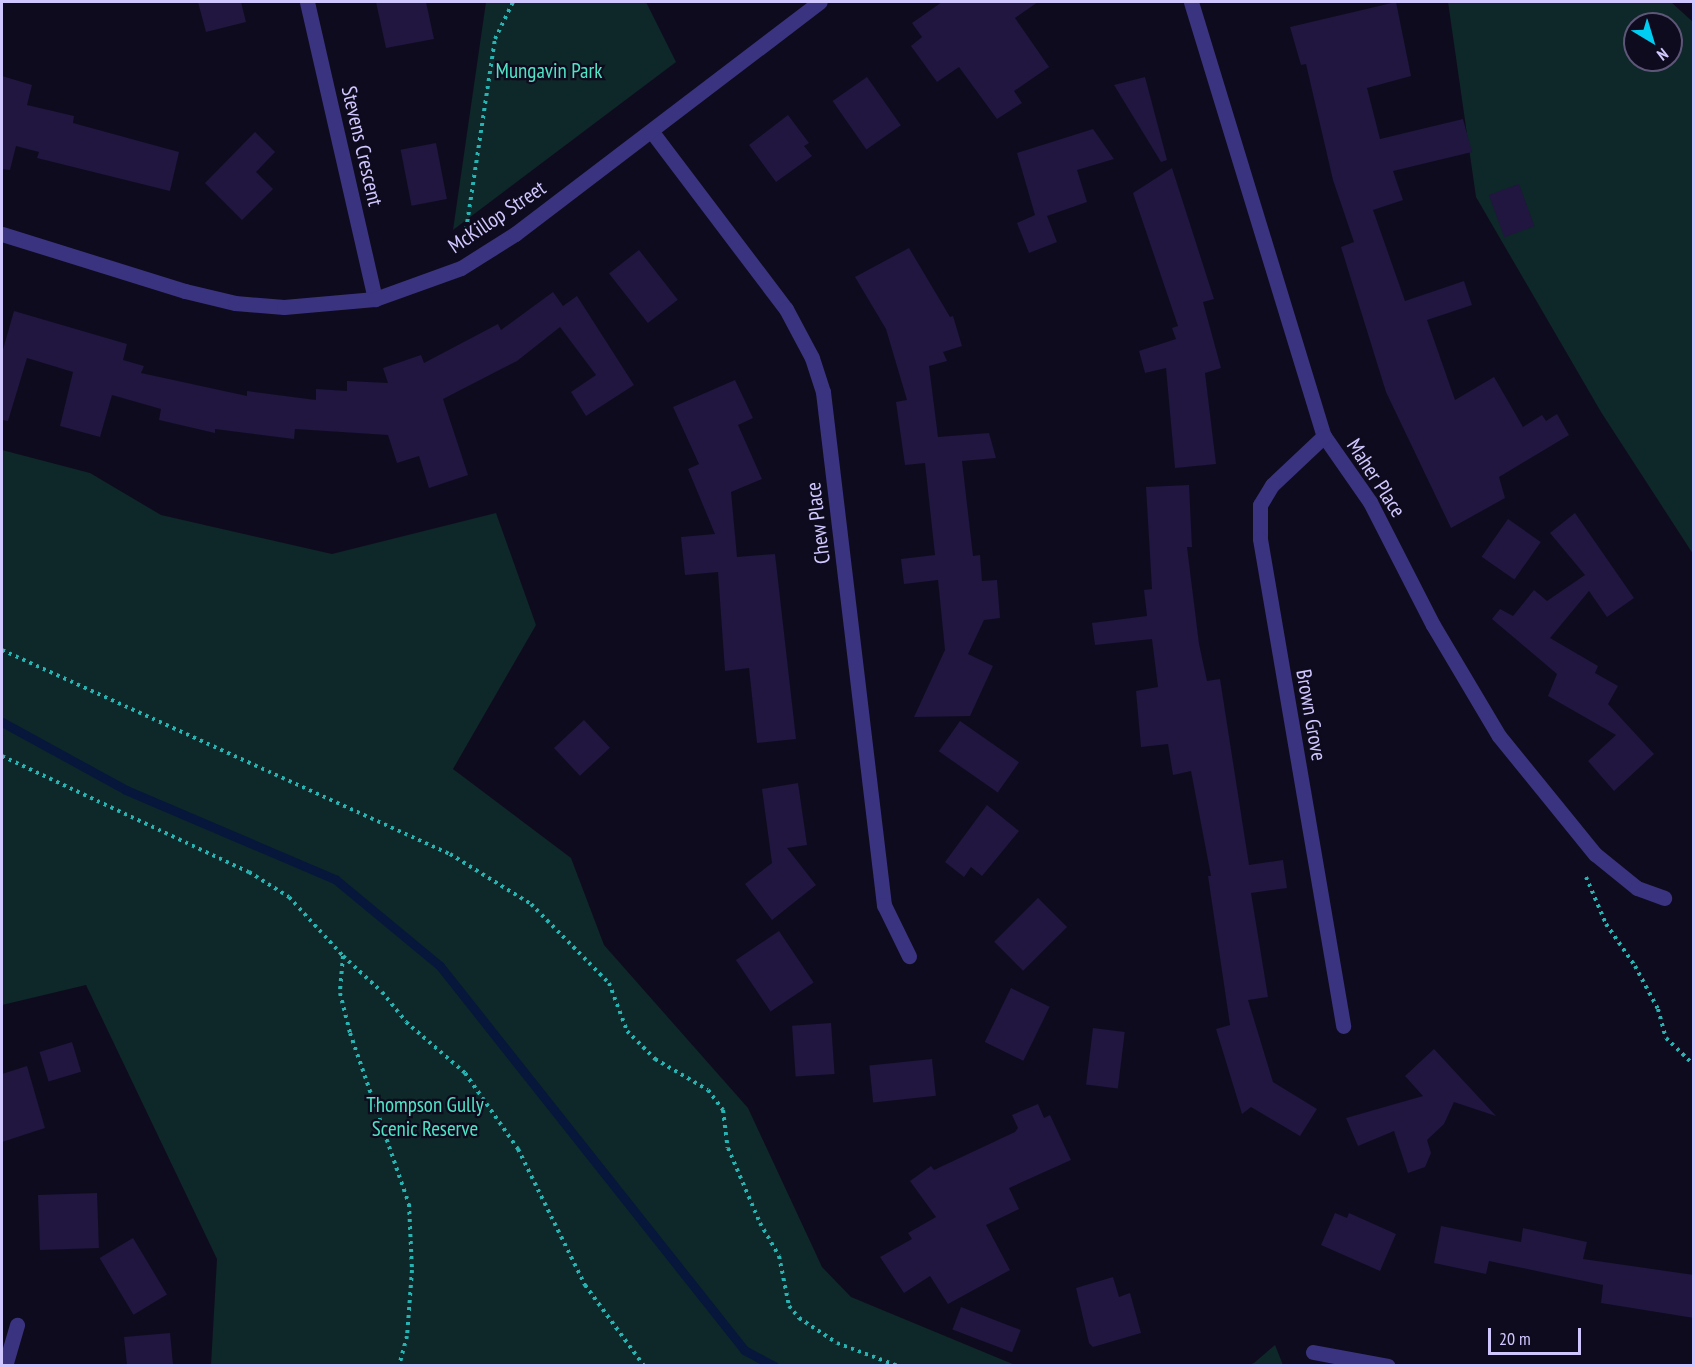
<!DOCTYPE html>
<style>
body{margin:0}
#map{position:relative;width:1695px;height:1367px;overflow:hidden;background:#0f0b1e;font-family:"PT Sans Narrow",sans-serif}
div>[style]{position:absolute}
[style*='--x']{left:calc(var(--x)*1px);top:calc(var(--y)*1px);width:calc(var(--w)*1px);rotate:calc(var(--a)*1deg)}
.green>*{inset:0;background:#0e2728}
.stream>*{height:9px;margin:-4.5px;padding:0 4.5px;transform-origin:4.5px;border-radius:4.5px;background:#06173b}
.building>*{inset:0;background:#20163f;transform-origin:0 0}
.path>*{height:4px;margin-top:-2px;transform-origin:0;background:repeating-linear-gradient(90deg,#27b3b2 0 3px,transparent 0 7.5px)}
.minor>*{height:15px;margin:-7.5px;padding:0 7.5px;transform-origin:7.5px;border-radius:7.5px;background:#3a337f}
span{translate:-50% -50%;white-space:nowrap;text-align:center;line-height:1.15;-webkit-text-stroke:4.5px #0f0b1e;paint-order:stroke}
.park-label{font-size:21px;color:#4fe4c6}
.street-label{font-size:21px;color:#d1c7ff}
.frame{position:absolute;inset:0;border:3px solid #d1c7ff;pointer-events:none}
.north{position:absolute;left:1623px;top:12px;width:60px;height:60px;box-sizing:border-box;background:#0f0b1e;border:2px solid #5d5678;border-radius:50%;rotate:142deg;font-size:16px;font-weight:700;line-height:24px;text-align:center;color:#d1c7ff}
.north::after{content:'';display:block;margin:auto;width:21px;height:27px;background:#00cdf2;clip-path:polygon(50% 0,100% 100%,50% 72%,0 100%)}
.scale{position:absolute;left:1488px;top:1328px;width:93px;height:27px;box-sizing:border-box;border:3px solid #d1c7ff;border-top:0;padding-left:8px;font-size:18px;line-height:21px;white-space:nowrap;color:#d1c7ff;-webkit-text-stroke:4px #0f0b1e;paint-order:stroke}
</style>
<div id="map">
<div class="green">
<i style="clip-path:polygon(486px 2px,646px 2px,676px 62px,453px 230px)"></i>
<i style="clip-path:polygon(evenodd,1448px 2px,1671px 2px,1693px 22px,1693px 554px,1601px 412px,1476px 197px,1448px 2px,1635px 24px,1671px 24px,1671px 60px,1635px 60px,1635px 24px)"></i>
<i style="clip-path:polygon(2px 450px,90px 473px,161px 515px,332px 554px,496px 513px,536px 625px,453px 769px,571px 858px,604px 945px,748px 1108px,822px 1267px,851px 1297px,1015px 1365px,211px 1365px,217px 1259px,86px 985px,2px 1005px)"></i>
<i style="clip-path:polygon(1275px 1345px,1283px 1365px,1249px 1365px,1254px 1363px)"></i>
</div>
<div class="stream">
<i style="--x:2;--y:722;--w:141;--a:28.7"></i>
<i style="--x:126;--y:790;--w:227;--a:23.1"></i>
<i style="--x:335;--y:879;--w:136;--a:39.6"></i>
<i style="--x:440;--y:966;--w:490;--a:51.6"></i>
<i style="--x:744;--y:1350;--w:34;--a:28"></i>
</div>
<div class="building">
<i style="clip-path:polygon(198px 2px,241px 2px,246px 22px,206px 32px)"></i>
<i style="clip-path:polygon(376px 2px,426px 2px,434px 39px,386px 48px)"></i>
<i style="clip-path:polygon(942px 2px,1038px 2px,1015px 18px,1049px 67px,1014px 91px,1022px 103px,997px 119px,959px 67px,937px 82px,911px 46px,922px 37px,912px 23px)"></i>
<i style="clip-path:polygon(1396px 2px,1411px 76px,1367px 88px,1380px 139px,1463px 119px,1472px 152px,1393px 171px,1403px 200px,1373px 210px,1405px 301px,1464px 281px,1472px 305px,1427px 320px,1455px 400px,1494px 377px,1523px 427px,1542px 415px,1546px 421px,1557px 414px,1569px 435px,1499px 477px,1505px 498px,1451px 528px,1386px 392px,1341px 247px,1354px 242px,1333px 180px,1306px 64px,1301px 65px,1290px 27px)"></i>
<i style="clip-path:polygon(2px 76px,32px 85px,27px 105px,74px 116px,73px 123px,179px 152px,170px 191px,37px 158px,39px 152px,16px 146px,10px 170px,2px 169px)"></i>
<i style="left:867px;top:77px;width:59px;height:42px;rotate:55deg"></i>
<i style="clip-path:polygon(1145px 77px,1167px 160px,1161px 162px,1114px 85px)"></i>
<i style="clip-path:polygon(788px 115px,809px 143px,804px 146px,812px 156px,776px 182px,749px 145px)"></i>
<i style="clip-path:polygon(1093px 129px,1114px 159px,1077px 170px,1087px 202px,1047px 216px,1057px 242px,1029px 253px,1017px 223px,1035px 215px,1017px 153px)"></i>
<i style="clip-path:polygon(255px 132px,275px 152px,256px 172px,273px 189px,242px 220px,205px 183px)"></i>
<i style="left:436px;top:143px;width:57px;height:36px;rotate:79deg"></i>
<i style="clip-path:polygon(1172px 168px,1214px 299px,1203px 302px,1221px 368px,1205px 373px,1216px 464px,1175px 468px,1166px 368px,1145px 373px,1139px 351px,1176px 339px,1172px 328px,1178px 326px,1133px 193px)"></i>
<i style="left:1519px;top:184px;width:45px;height:32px;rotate:70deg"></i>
<i style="clip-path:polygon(909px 248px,950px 317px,953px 316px,962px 346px,943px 352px,947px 361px,929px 366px,938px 437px,989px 433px,996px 458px,962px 461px,973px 556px,980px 555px,982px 581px,997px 580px,1000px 618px,984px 620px,968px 654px,993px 666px,970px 716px,914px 717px,945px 650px,938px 580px,904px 584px,901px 559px,935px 555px,925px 463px,905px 465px,896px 402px,907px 400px,886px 329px,855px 277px)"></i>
<i style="left:639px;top:250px;width:63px;height:38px;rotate:52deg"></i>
<i style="clip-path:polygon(553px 292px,563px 306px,577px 296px,634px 385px,586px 416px,571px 392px,596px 375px,560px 327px,517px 361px,443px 399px,468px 475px,429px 488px,419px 456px,397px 463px,388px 435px,295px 429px,294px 439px,215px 429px,215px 433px,159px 420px,161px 409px,112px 395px,100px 437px,60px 426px,73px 372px,27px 358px,8px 421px,2px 420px,2px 353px,14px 311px,127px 344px,123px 360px,144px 366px,141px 373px,247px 396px,247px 391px,316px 400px,316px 389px,347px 391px,347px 381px,388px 383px,383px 368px,421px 355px,424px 363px,498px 324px,501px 330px)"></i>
<i style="clip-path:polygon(735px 380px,753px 418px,738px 425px,762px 479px,731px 492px,737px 557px,775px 554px,796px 739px,757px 743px,749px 668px,725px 671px,718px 572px,685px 575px,681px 537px,715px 534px,688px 469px,699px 464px,673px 407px)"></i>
<i style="clip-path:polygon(1189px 485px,1192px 547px,1187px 547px,1199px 644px,1207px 681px,1220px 679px,1249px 865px,1283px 860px,1287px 888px,1251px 893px,1268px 997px,1248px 1000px,1273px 1082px,1317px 1109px,1300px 1136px,1251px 1107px,1242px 1114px,1216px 1029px,1230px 1025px,1208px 876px,1211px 876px,1191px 771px,1173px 775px,1168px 744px,1141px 747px,1136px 691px,1158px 687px,1152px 639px,1095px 645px,1092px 623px,1147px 616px,1144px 590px,1152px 589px,1146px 487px)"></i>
<i style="clip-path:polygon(1575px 513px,1634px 598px,1607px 617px,1589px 591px,1550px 638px,1598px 666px,1595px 673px,1618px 686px,1608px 704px,1654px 754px,1614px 791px,1588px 761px,1616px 735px,1548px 696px,1557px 674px,1492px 619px,1500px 609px,1513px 616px,1534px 590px,1547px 601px,1585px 575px,1550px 533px)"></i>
<i style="left:1508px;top:519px;width:40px;height:46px;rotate:35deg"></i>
<i style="left:584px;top:720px;width:38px;height:41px;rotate:47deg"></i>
<i style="left:960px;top:721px;width:72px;height:37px;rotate:35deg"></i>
<i style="clip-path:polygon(798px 783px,807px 845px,787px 848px,816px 885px,772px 920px,745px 884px,772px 863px,762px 789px)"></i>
<i style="clip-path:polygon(987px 805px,1019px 831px,982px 876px,971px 867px,964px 877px,945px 862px)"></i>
<i style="left:1038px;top:898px;width:41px;height:62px;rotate:45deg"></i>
<i style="left:779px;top:931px;width:62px;height:52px;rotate:56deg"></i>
<i style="left:1011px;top:988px;width:43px;height:60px;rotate:26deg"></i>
<i style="left:831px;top:1023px;width:51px;height:39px;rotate:86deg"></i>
<i style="left:1093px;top:1028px;width:32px;height:57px;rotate:7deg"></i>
<i style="left:72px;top:1042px;width:31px;height:34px;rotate:73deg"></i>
<i style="clip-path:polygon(1434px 1049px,1496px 1116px,1454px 1102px,1444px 1124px,1427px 1140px,1431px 1153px,1425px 1167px,1408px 1173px,1394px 1131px,1358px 1146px,1346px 1118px,1423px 1096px,1405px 1076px)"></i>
<i style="left:932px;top:1059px;width:37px;height:63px;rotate:84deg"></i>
<i style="clip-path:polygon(27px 1066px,45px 1128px,2px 1142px,2px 1074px)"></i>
<i style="clip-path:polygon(1038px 1104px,1044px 1118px,1050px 1115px,1071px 1160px,1009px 1188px,1019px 1209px,986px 1225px,1010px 1270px,948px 1304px,930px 1276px,904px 1293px,880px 1257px,912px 1239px,908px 1233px,936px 1217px,910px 1181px,931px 1166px,934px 1170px,1015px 1132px,1018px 1128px,1012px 1115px)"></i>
<i style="left:97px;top:1193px;width:55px;height:59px;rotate:88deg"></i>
<i style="clip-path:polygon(1335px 1213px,1347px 1218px,1349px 1213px,1396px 1234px,1380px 1271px,1321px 1245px)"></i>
<i style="clip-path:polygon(1441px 1226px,1521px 1242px,1523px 1228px,1587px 1242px,1583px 1259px,1694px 1275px,1694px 1318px,1601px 1303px,1603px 1285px,1489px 1261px,1486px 1274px,1434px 1263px)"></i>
<i style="left:133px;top:1238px;width:66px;height:39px;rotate:59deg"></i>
<i style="clip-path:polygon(1113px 1277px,1119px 1297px,1130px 1293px,1141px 1333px,1093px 1347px,1089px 1343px,1076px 1288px)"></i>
<i style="left:961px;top:1307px;width:64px;height:24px;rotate:21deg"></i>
<i style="clip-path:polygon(170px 1333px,173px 1365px,127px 1365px,124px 1337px)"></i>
</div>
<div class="path">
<i style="--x:465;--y:237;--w:200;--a:-81.4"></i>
<i style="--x:495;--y:39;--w:41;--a:-64.1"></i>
<i style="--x:2;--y:650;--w:492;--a:24.5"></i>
<i style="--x:450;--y:854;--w:95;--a:31.7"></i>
<i style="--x:531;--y:904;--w:111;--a:45.4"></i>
<i style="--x:609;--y:983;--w:51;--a:69.4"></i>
<i style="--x:627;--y:1031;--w:40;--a:45"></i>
<i style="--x:655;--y:1059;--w:61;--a:30.3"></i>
<i style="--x:708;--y:1090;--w:25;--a:53"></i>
<i style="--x:723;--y:1110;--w:38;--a:83"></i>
<i style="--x:728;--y:1148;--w:82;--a:66.9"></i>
<i style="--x:760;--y:1223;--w:38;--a:60"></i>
<i style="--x:779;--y:1256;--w:51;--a:78.7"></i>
<i style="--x:789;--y:1306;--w:16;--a:50"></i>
<i style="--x:799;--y:1318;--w:45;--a:33.3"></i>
<i style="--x:837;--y:1343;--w:65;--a:20.7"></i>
<i style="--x:2;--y:756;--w:273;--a:25.2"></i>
<i style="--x:249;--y:872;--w:47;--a:32"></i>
<i style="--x:289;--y:897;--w:80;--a:47.5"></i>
<i style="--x:343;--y:956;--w:37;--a:95"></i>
<i style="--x:340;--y:993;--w:41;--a:76"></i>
<i style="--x:350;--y:1033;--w:181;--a:71"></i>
<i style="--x:409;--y:1204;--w:66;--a:87.4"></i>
<i style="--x:412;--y:1270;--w:66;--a:94.3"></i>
<i style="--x:407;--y:1336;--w:31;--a:105"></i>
<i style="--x:1586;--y:877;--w:51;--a:66.9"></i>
<i style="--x:1606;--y:924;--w:51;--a:55.4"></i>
<i style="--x:1635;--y:966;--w:49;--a:61.9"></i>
<i style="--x:1658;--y:1009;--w:30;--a:75"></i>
<i style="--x:1666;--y:1038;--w:39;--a:44"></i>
<i style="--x:343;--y:956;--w:53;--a:42.7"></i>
<i style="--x:382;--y:992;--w:38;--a:51"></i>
<i style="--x:406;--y:1022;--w:78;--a:40.8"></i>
<i style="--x:465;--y:1073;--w:93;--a:55.1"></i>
<i style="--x:518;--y:1149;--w:152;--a:63.8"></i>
<i style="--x:585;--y:1285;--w:100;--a:53.9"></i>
</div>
<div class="minor">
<i style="--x:307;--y:2;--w:305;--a:77.1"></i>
<i style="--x:1191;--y:2;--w:454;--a:73"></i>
<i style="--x:1324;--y:436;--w:80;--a:55.1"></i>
<i style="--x:1370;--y:502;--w:138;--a:62.9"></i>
<i style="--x:1433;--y:625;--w:129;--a:59.3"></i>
<i style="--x:1499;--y:736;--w:152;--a:50.9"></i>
<i style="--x:1595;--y:854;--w:54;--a:39"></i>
<i style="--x:1637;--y:888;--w:29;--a:20"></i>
<i style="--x:652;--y:132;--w:222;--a:52.9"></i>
<i style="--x:786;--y:309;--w:55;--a:62"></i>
<i style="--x:812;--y:358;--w:36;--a:72"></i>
<i style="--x:823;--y:392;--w:517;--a:83.22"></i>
<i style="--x:884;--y:905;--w:57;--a:63.9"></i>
<i style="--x:2;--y:234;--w:192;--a:17.3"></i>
<i style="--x:185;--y:291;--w:51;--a:13.5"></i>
<i style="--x:235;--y:303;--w:49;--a:4.7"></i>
<i style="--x:284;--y:307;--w:91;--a:-5"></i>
<i style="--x:375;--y:299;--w:91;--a:-19.8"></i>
<i style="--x:461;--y:268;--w:64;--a:-32.2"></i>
<i style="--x:515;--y:234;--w:383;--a:-37.3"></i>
<i style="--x:1324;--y:436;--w:71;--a:136.7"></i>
<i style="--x:1272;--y:485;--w:23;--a:121"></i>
<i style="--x:1260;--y:505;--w:34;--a:90"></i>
<i style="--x:1260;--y:539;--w:494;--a:80.3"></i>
<i style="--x:1313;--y:1352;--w:76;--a:10.6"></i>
<i style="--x:5;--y:1366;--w:43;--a:-73.7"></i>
</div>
<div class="park-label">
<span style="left:549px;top:71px">Mungavin Park</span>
<span style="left:425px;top:1117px">Thompson Gully<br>Scenic Reserve</span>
</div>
<div class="street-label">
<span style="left:362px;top:146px;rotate:77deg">Stevens Crescent</span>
<span style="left:497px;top:217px;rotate:-34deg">McKillop Street</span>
<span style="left:1376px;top:478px;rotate:57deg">Maher Place</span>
<span style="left:818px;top:523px;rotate:-97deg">Chew Place</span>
<span style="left:1311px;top:715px;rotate:80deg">Brown Grove</span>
</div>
<div class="frame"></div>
<div class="north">N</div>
<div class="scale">20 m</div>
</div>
